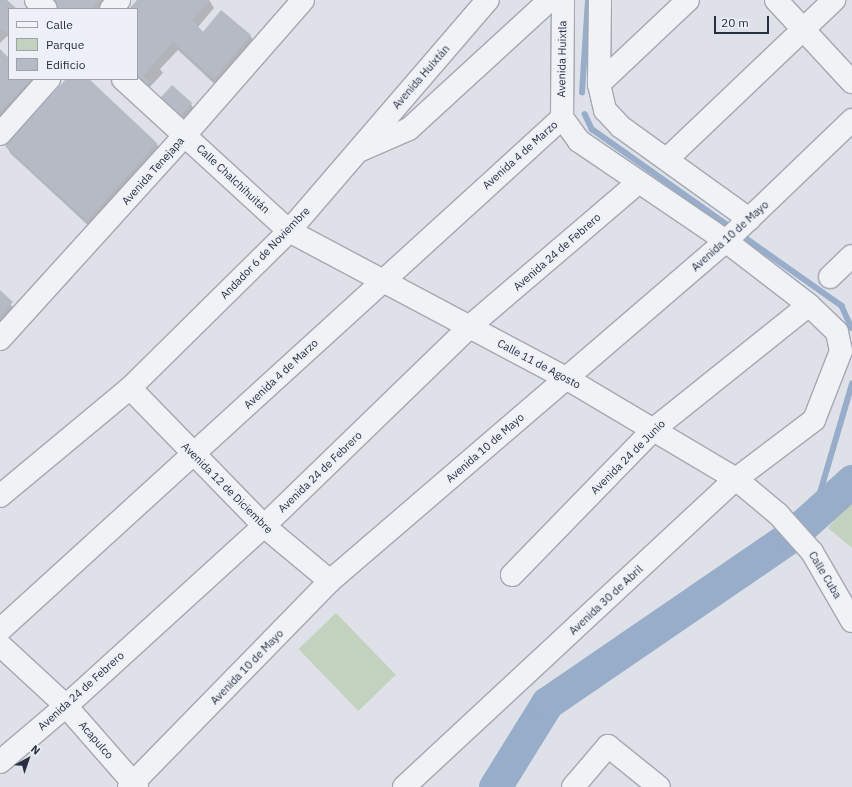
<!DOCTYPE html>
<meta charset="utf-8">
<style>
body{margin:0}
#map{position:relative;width:852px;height:787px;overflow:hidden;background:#dee1e8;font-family:"IBM Plex Sans",sans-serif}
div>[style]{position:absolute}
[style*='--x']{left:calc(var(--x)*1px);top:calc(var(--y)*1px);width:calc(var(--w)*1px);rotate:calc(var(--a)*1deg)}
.green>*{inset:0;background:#c3d2be;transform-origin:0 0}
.shadow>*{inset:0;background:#0003}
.stream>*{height:5.5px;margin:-2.75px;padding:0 2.75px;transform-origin:2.75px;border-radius:2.75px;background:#97adca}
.river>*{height:33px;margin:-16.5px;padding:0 16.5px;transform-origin:16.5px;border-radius:16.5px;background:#97adca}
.building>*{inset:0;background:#b5bac5;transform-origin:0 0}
.roads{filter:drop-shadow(1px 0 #a3a8b2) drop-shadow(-1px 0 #a3a8b2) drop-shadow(0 1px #a3a8b2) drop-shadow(0 -1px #a3a8b2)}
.minor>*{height:22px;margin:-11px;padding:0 11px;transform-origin:11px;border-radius:11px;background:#f0f2f6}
span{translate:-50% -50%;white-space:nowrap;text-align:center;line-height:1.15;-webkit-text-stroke:3.5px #edf0f6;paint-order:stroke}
.street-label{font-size:11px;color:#262e3f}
.legend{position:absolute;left:8px;top:8px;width:130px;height:72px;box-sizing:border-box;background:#edf0f6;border:1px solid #9da2ad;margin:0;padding:5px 7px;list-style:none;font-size:12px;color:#262e3f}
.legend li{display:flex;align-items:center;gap:8px;height:20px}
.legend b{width:20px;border:1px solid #9da2ad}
.north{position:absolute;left:8px;top:739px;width:40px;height:40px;-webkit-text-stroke:3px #edf0f6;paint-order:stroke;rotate:40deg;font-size:11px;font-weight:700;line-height:16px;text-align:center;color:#262e3f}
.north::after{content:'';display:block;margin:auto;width:14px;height:18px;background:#262e3f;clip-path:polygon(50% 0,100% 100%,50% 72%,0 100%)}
.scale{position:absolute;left:714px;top:16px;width:55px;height:18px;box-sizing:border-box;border:2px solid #262e3f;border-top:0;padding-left:5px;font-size:12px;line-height:14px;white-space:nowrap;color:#262e3f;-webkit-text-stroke:3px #edf0f6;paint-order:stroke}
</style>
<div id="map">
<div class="green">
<i style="clip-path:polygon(852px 498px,852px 548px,828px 528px)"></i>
<i style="left:336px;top:613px;width:86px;height:52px;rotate:46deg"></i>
</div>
<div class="shadow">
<i style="clip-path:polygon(0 0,5px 0,15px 9px,9px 9px,9px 38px,7px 36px,0 43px)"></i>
<i style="clip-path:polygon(50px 0,112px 0,104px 9px,53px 9px)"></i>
<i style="clip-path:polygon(138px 0,209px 0,214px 8px,198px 27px,204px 33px,250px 35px,255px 43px,221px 90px,178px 50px,160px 69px,163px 73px,147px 90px,137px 79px,137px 9px,130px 9px)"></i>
<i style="clip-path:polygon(0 50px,9px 59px,9px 79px,43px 79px,0 126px)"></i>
<i style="clip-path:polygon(67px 79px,87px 79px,156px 143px,161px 151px,91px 228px,11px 154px,6px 146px)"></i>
<i style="clip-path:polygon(191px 104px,195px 111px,182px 126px,163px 109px)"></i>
<i style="clip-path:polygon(0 292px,16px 311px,0 328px)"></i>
</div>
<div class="stream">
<i style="--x:582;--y:93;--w:93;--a:-86.3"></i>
<i style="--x:585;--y:114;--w:17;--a:65"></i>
<i style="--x:592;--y:129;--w:173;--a:35.3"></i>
<i style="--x:740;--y:234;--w:125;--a:35.2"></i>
<i style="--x:842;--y:306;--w:24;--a:66"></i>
<i style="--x:812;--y:520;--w:142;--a:-73.6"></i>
</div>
<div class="river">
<i style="--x:495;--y:787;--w:99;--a:-58.2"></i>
<i style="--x:547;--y:703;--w:297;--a:-34.4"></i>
<i style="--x:792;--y:535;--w:81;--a:-42"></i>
</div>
<div class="building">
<i style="clip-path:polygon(0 0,7px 0,17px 9px,9px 9px,9px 36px,2px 29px,0 31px)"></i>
<i style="clip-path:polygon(49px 0,100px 0,92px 9px,56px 9px)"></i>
<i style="clip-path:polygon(137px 0,210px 0,192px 20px,203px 32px,221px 10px,251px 35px,214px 79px,173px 42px,143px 76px,150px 82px,145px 88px,137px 80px,137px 9px,129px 9px)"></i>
<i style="clip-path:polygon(0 49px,9px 58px,9px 79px,32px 79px,0 112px)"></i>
<i style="clip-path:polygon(66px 79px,89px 79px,157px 143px,87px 221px,5px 146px)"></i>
<i style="left:172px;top:85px;width:27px;height:23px;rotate:42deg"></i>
<i style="clip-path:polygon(0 290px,13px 302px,0 316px)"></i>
</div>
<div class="roads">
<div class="minor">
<i style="--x:36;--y:0;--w:13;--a:42"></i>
<i style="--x:600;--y:0;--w:84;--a:90.7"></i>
<i style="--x:599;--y:84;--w:27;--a:77"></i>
<i style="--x:605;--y:110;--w:23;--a:47"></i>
<i style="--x:621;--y:127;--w:158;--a:35.7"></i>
<i style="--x:776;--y:0;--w:112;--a:47.2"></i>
<i style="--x:111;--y:9;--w:12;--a:-48"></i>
<i style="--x:123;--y:79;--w:225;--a:42.5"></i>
<i style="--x:289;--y:231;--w:314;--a:28"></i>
<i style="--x:566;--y:378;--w:198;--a:30.7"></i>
<i style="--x:736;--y:479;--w:55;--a:39.8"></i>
<i style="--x:778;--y:514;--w:51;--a:48.2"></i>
<i style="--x:812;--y:552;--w:80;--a:59.9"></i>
<i style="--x:599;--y:84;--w:122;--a:-43.3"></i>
<i style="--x:562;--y:118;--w:118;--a:-89.5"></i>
<i style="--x:0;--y:134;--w:74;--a:-48.3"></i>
<i style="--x:361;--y:150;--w:52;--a:-23.6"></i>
<i style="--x:409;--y:129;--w:191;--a:-42.5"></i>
<i style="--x:667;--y:159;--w:231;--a:-43.6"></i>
<i style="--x:830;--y:277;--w:30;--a:-44"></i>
<i style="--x:0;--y:339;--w:275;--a:-47.8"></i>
<i style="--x:185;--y:135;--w:179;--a:-48.8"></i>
<i style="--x:130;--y:388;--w:192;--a:45.8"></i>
<i style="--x:264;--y:526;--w:86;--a:39.8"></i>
<i style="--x:0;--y:496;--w:169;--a:-39.7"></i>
<i style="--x:130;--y:388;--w:223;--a:-44.6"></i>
<i style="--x:289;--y:231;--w:305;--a:-49.3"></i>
<i style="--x:512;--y:575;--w:204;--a:-45.8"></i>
<i style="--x:654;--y:429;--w:198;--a:-38.7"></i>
<i style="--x:0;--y:630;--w:760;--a:-42.33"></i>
<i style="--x:0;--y:645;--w:90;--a:42.7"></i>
<i style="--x:66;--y:706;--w:108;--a:48.8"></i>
<i style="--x:0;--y:762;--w:87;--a:-40.3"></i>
<i style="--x:66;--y:706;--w:268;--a:-42.3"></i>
<i style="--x:264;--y:526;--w:286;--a:-44.1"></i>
<i style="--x:469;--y:327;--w:223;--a:-40.5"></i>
<i style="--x:129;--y:787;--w:288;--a:-45.7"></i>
<i style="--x:330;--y:581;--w:522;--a:-40.65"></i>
<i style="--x:726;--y:241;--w:175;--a:-43.8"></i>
<i style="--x:404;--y:787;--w:453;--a:-42.9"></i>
<i style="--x:736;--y:479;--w:98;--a:-37.1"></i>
<i style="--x:814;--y:420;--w:74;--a:-68.6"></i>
<i style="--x:841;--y:351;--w:19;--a:-102"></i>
<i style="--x:837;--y:332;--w:39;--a:-136"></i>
<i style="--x:809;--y:305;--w:105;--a:-142.4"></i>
<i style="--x:726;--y:241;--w:178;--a:-145.8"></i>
<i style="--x:579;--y:141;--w:29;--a:-126"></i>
<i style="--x:573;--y:787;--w:54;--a:-49.5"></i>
<i style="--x:608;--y:746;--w:65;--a:38.8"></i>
</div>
</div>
<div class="street-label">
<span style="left:562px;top:59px;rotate:-89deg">Avenida Huixtla</span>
<span style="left:421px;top:77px;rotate:-49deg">Avenida Huixtán</span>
<span style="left:520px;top:155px;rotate:-42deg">Avenida 4 de Marzo</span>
<span style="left:153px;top:171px;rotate:-48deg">Avenida Tenejapa</span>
<span style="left:233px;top:179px;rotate:43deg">Calle Chalchihuitán</span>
<span style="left:730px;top:236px;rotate:-42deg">Avenida 10 de Mayo</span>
<span style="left:557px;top:252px;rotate:-41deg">Avenida 24 de Febrero</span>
<span style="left:265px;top:253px;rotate:-46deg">Andador 6 de Noviembre</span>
<span style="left:539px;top:364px;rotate:28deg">Calle 11 de Agosto</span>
<span style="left:281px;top:374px;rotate:-43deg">Avenida 4 de Marzo</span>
<span style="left:485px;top:448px;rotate:-41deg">Avenida 10 de Mayo</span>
<span style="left:628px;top:457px;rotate:-45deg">Avenida 24 de Junio</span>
<span style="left:320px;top:472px;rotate:-44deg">Avenida 24 de Febrero</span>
<span style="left:227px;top:488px;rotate:45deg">Avenida 12 de Diciembre</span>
<span style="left:825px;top:575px;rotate:59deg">Calle Cuba</span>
<span style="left:606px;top:600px;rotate:-43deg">Avenida 30 de Abril</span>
<span style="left:247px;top:667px;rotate:-46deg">Avenida 10 de Mayo</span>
<span style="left:81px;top:691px;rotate:-42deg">Avenida 24 de Febrero</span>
<span style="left:96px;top:740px;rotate:49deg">Acapulco</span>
</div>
<ul class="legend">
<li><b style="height:5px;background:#f0f2f6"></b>Calle</li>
<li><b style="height:11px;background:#c3d2be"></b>Parque</li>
<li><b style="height:11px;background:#b5bac5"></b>Edificio</li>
</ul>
<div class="north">N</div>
<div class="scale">20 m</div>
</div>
